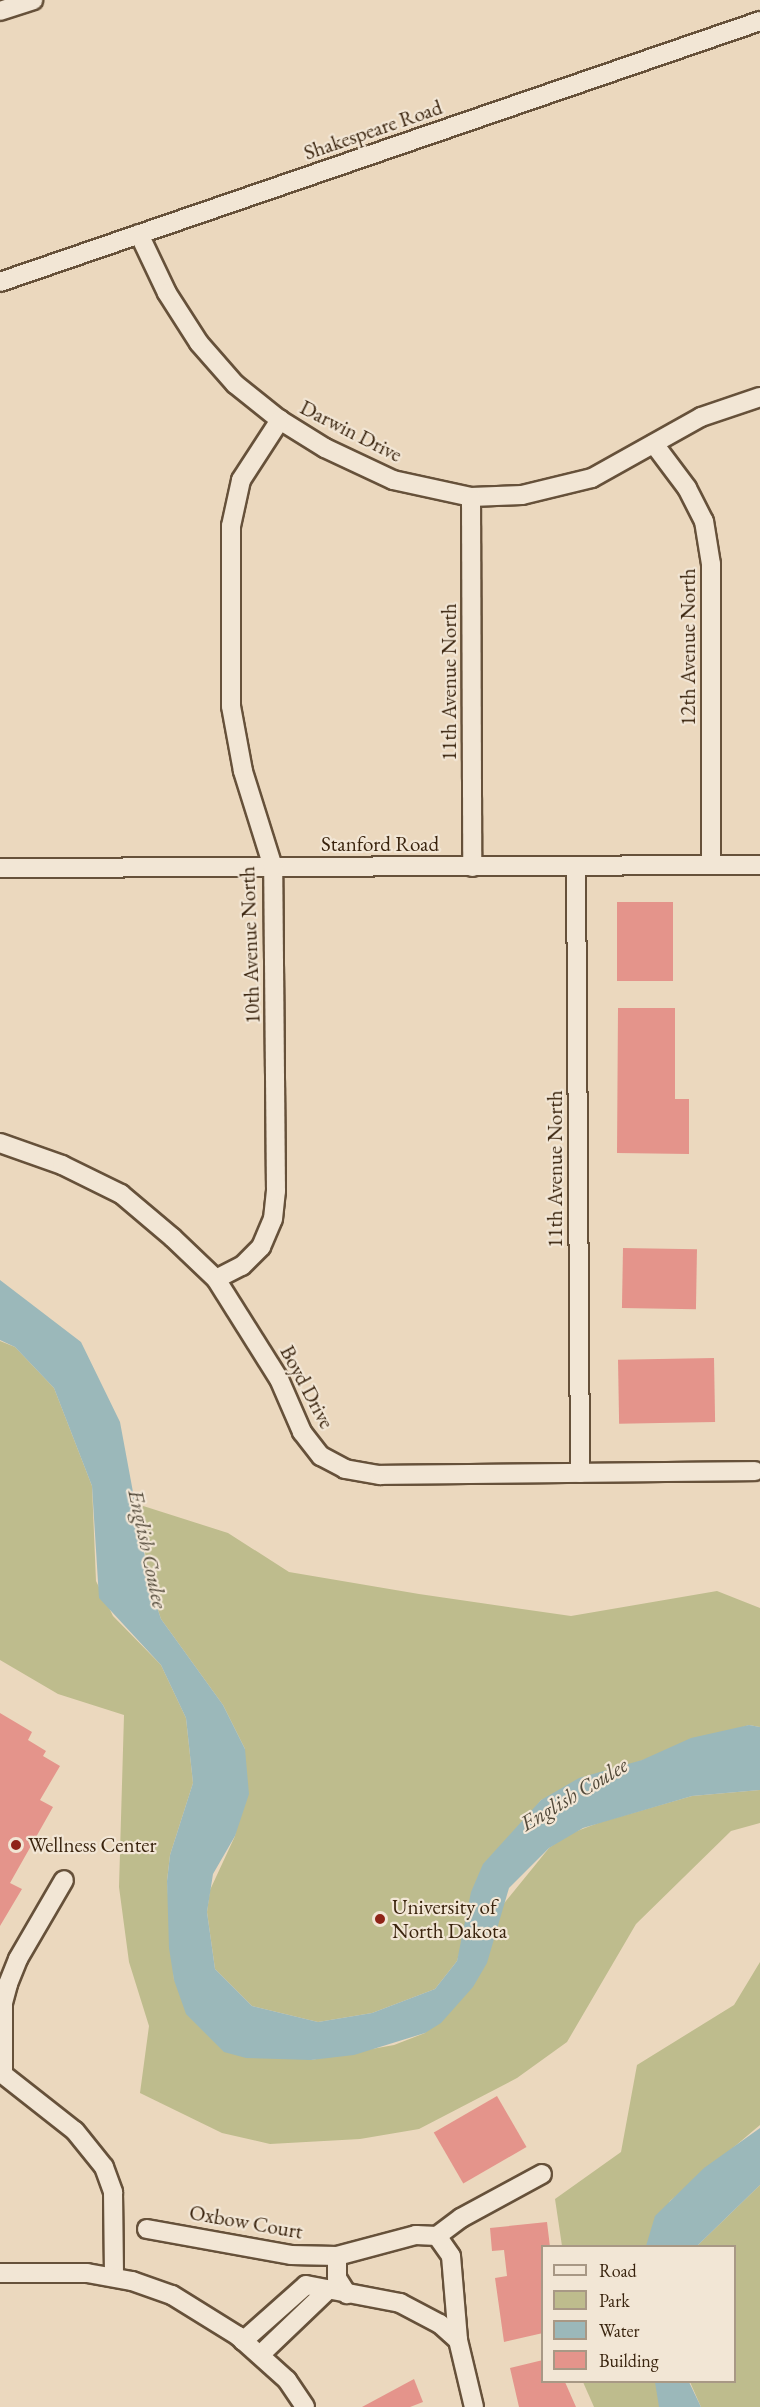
<!DOCTYPE html>
<style>
body{margin:0}
#map{position:relative;width:760px;height:2407px;overflow:hidden;background:#ebd8be;font-family:"EB Garamond",serif}
div>[style]{position:absolute}
[style*='--x']{left:calc(var(--x)*1px);top:calc(var(--y)*1px);width:calc(var(--w)*1px);rotate:calc(var(--a)*1deg)}
.green>*{inset:0;background:#bebc8d}
.water>*{inset:0;background:#9bb8ba}
.building>*{inset:0;background:#e4948b;transform-origin:0 0}
.roads{filter:drop-shadow(2px 0 #66513a) drop-shadow(-2px 0 #66513a) drop-shadow(0 2px #66513a) drop-shadow(0 -2px #66513a)}
.minor>*{height:18px;margin:-9px;padding:0 9px;transform-origin:9px;border-radius:9px;background:#f2e6d5}
.dots>*{width:16px;height:16px;translate:-50% -50%;box-sizing:border-box;border:3px solid #f2e6d5;border-radius:50%}
span{translate:-50% -50%;white-space:nowrap;text-align:center;line-height:1.15;-webkit-text-stroke:4.5px #f2e6d5;paint-order:stroke}
.street-label{font-size:21px;color:#3a240e}
.poi-label{font-size:21px;color:#3a240e}
.left{translate:0 -50%;text-align:left}
.water-label{font-size:22px;color:#524939;font-style:italic}
.legend{position:absolute;left:541px;top:2245px;width:195px;height:138px;box-sizing:border-box;background:#f2e6d5;border:2px solid #a89885;margin:0;padding:8px 10px;list-style:none;font-size:18px;color:#3a240e}
.legend li{display:flex;align-items:center;gap:12px;height:30px}
.legend b{width:30px;border:2px solid #a89885}
</style>
<div id="map">
<div class="green">
<i style="clip-path:polygon(0 1341px,15px 1347px,54px 1388px,92px 1486px,96px 1581px,113px 1616px,161px 1665px,186px 1718px,193px 1783px,170px 1855px,167px 1881px,174px 1980px,311px 2060px,394px 2045px,425px 2033px,501px 1907px,549px 1848px,569px 1834px,601px 1822px,692px 1796px,760px 1790px,760px 1823px,731px 1831px,636px 1924px,567px 2042px,517px 2078px,419px 2129px,360px 2139px,270px 2144px,222px 2133px,140px 2093px,149px 2026px,129px 1962px,119px 1887px,124px 1715px,58px 1694px,0 1660px)"></i>
<i style="clip-path:polygon(137px 1504px,228px 1533px,289px 1572px,419px 1594px,571px 1616px,717px 1591px,760px 1608px,760px 1727px,749px 1725px,625px 1766px,541px 1800px,519px 1828px,464px 1937px,457px 1961px,435px 1989px,372px 2013px,318px 2022px,252px 2006px,215px 1969px,207px 1912px,210px 1890px,235px 1836px,245px 1749px,223px 1705px,161px 1619px,151px 1589px)"></i>
<i style="clip-path:polygon(760px 1962px,760px 2125px,670px 2201px,649px 2246px,562px 2246px,555px 2199px,621px 2152px,637px 2065px,734px 2005px)"></i>
<i style="clip-path:polygon(760px 2185px,760px 2407px,701px 2407px,690px 2382px,734px 2382px,734px 2246px,697px 2246px)"></i>
<i style="clip-path:polygon(583px 2382px,660px 2382px,666px 2407px,594px 2407px)"></i>
</div>
<div class="water">
<i style="clip-path:polygon(0 1280px,81px 1342px,120px 1422px,151px 1589px,161px 1619px,223px 1705px,245px 1749px,249px 1794px,235px 1836px,213px 1874px,207px 1912px,215px 1969px,252px 2006px,318px 2022px,372px 2013px,435px 1989px,457px 1961px,471px 1892px,483px 1864px,541px 1800px,579px 1778px,642px 1760px,691px 1738px,749px 1725px,760px 1727px,760px 1790px,692px 1796px,583px 1828px,549px 1848px,509px 1888px,487px 1963px,473px 1987px,441px 2023px,425px 2033px,354px 2055px,311px 2060px,246px 2058px,224px 2052px,186px 2014px,174px 1980px,169px 1948px,167px 1881px,170px 1855px,193px 1783px,186px 1718px,161px 1665px,99px 1598px,92px 1486px,54px 1388px,15px 1347px,0 1340px)"></i>
<i style="clip-path:polygon(760px 2128px,760px 2185px,697px 2246px,646px 2246px,655px 2216px,704px 2168px)"></i>
<i style="clip-path:polygon(655px 2382px,689px 2382px,701px 2407px,659px 2407px)"></i>
</div>
<div class="building">
<i style="left:673px;top:902px;width:79px;height:56px;rotate:90deg"></i>
<i style="clip-path:polygon(618px 1008px,675px 1008px,675px 1099px,689px 1099px,689px 1154px,617px 1153px)"></i>
<i style="left:623px;top:1248px;width:74px;height:60px;rotate:1deg"></i>
<i style="left:714px;top:1358px;width:64px;height:96px;rotate:89deg"></i>
<i style="clip-path:polygon(0 1713px,32px 1732px,28px 1740px,46px 1751px,43px 1756px,60px 1766px,40px 1800px,53px 1807px,10px 1883px,22px 1889px,0 1926px)"></i>
<i style="left:497px;top:2096px;width:59px;height:73px;rotate:60deg"></i>
<i style="clip-path:polygon(547px 2222px,550px 2247px,543px 2247px,543px 2333px,504px 2342px,495px 2278px,507px 2276px,504px 2250px,492px 2251px,490px 2228px)"></i>
<i style="clip-path:polygon(543px 2360px,543px 2382px,565px 2382px,576px 2407px,519px 2407px,510px 2368px)"></i>
<i style="clip-path:polygon(414px 2379px,423px 2402px,410px 2407px,362px 2407px)"></i>
</div>
<div class="roads">
<div class="minor">
<i style="--x:0;--y:11;--w:35;--a:-18"></i>
<i style="--x:139;--y:234;--w:65;--a:64.6"></i>
<i style="--x:167;--y:293;--w:59;--a:57.4"></i>
<i style="--x:199;--y:343;--w:55;--a:48.7"></i>
<i style="--x:235;--y:384;--w:58;--a:38.7"></i>
<i style="--x:280;--y:420;--w:53;--a:31.9"></i>
<i style="--x:325;--y:448;--w:75;--a:25.2"></i>
<i style="--x:393;--y:480;--w:80;--a:12.3"></i>
<i style="--x:471;--y:497;--w:51;--a:-2.2"></i>
<i style="--x:522;--y:495;--w:72;--a:-13.7"></i>
<i style="--x:592;--y:478;--w:125;--a:-29.2"></i>
<i style="--x:701;--y:417;--w:62;--a:-18.7"></i>
<i style="--x:0;--y:282;--w:804;--a:-18.95"></i>
<i style="--x:654;--y:444;--w:55;--a:53.1"></i>
<i style="--x:687;--y:488;--w:37;--a:63"></i>
<i style="--x:704;--y:521;--w:44;--a:80.8"></i>
<i style="--x:711;--y:564;--w:301;--a:90"></i>
<i style="--x:471;--y:497;--w:370;--a:89.8"></i>
<i style="--x:576;--y:866;--w:607;--a:89.62"></i>
<i style="--x:0;--y:868;--w:760;--a:-0.23"></i>
<i style="--x:0;--y:1143;--w:66;--a:19.5"></i>
<i style="--x:62;--y:1165;--w:66;--a:26.2"></i>
<i style="--x:121;--y:1194;--w:68;--a:40.2"></i>
<i style="--x:173;--y:1238;--w:59;--a:43.6"></i>
<i style="--x:216;--y:1279;--w:118;--a:57.8"></i>
<i style="--x:279;--y:1379;--w:58;--a:66.5"></i>
<i style="--x:302;--y:1432;--w:31;--a:52"></i>
<i style="--x:321;--y:1456;--w:27;--a:28"></i>
<i style="--x:345;--y:1469;--w:36;--a:10"></i>
<i style="--x:380;--y:1475;--w:375;--a:-0.6"></i>
<i style="--x:216;--y:1279;--w:29;--a:-27"></i>
<i style="--x:242;--y:1266;--w:27;--a:-45"></i>
<i style="--x:261;--y:1247;--w:30;--a:-67"></i>
<i style="--x:273;--y:1219;--w:28;--a:-84"></i>
<i style="--x:276;--y:1191;--w:324;--a:-90.5"></i>
<i style="--x:273;--y:867;--w:101;--a:-107.4"></i>
<i style="--x:243;--y:771;--w:66;--a:-100.5"></i>
<i style="--x:231;--y:706;--w:180;--a:-90"></i>
<i style="--x:231;--y:526;--w:47;--a:-77.7"></i>
<i style="--x:241;--y:480;--w:72;--a:-57"></i>
<i style="--x:0;--y:2072;--w:95;--a:38.2"></i>
<i style="--x:75;--y:2131;--w:46;--a:51.1"></i>
<i style="--x:104;--y:2167;--w:27;--a:70"></i>
<i style="--x:113;--y:2192;--w:85;--a:89.3"></i>
<i style="--x:3;--y:2074;--w:71;--a:-90"></i>
<i style="--x:3;--y:2003;--w:20;--a:-75"></i>
<i style="--x:8;--y:1984;--w:27;--a:-68"></i>
<i style="--x:18;--y:1959;--w:91;--a:-59.8"></i>
<i style="--x:147;--y:2229;--w:146;--a:10.2"></i>
<i style="--x:291;--y:2255;--w:46;--a:1.2"></i>
<i style="--x:337;--y:2256;--w:22;--a:90"></i>
<i style="--x:337;--y:2278;--w:19;--a:58"></i>
<i style="--x:437;--y:2236;--w:30;--a:-37"></i>
<i style="--x:461;--y:2218;--w:92;--a:-28.5"></i>
<i style="--x:337;--y:2256;--w:82;--a:-14.9"></i>
<i style="--x:416;--y:2235;--w:21;--a:3"></i>
<i style="--x:437;--y:2236;--w:24;--a:55"></i>
<i style="--x:451;--y:2256;--w:84;--a:85.2"></i>
<i style="--x:0;--y:2273;--w:87;--a:0"></i>
<i style="--x:87;--y:2273;--w:46;--a:10.1"></i>
<i style="--x:132;--y:2281;--w:42;--a:19.3"></i>
<i style="--x:172;--y:2295;--w:78;--a:31.8"></i>
<i style="--x:238;--y:2336;--w:66;--a:41.9"></i>
<i style="--x:287;--y:2380;--w:32;--a:56"></i>
<i style="--x:243;--y:2341;--w:84;--a:-41.6"></i>
<i style="--x:306;--y:2285;--w:96;--a:10.8"></i>
<i style="--x:400;--y:2303;--w:45;--a:27.7"></i>
<i style="--x:440;--y:2324;--w:24;--a:42"></i>
<i style="--x:458;--y:2340;--w:69;--a:76.6"></i>
<i style="--x:260;--y:2355;--w:95;--a:-43.7"></i>
</div>
</div>
<div class="dots">
<i style="left:16px;top:1845px;background:#8f2418"></i>
<i style="left:380px;top:1919px;background:#8f2418"></i>
</div>
<div class="street-label">
<span style="left:373px;top:130px;rotate:-19deg">Shakespeare Road</span>
<span style="left:351px;top:431px;rotate:27deg">Darwin Drive</span>
<span style="left:688px;top:647px;rotate:-90deg">12th Avenue North</span>
<span style="left:449px;top:682px;rotate:-90deg">11th Avenue North</span>
<span style="left:380px;top:844px">Stanford Road</span>
<span style="left:250px;top:945px;rotate:-92deg">10th Avenue North</span>
<span style="left:555px;top:1169px;rotate:-90deg">11th Avenue North</span>
<span style="left:307px;top:1387px;rotate:62deg">Boyd Drive</span>
<span style="left:246px;top:2222px;rotate:10deg">Oxbow Court</span>
</div>
<div class="poi-label">
<span class="left" style="left:28px;top:1845px">Wellness Center</span>
<span class="left" style="left:392px;top:1919px">University of<br>North Dakota</span>
</div>
<div class="water-label">
<span style="left:148px;top:1549px;rotate:78deg">English Coulee</span>
<span style="left:574px;top:1794px;rotate:-31deg">English Coulee</span>
</div>
<ul class="legend">
<li><b style="height:8px;background:#f2e6d5"></b>Road</li>
<li><b style="height:16px;background:#bebc8d"></b>Park</li>
<li><b style="height:16px;background:#9bb8ba"></b>Water</li>
<li><b style="height:16px;background:#e4948b"></b>Building</li>
</ul>
</div>
